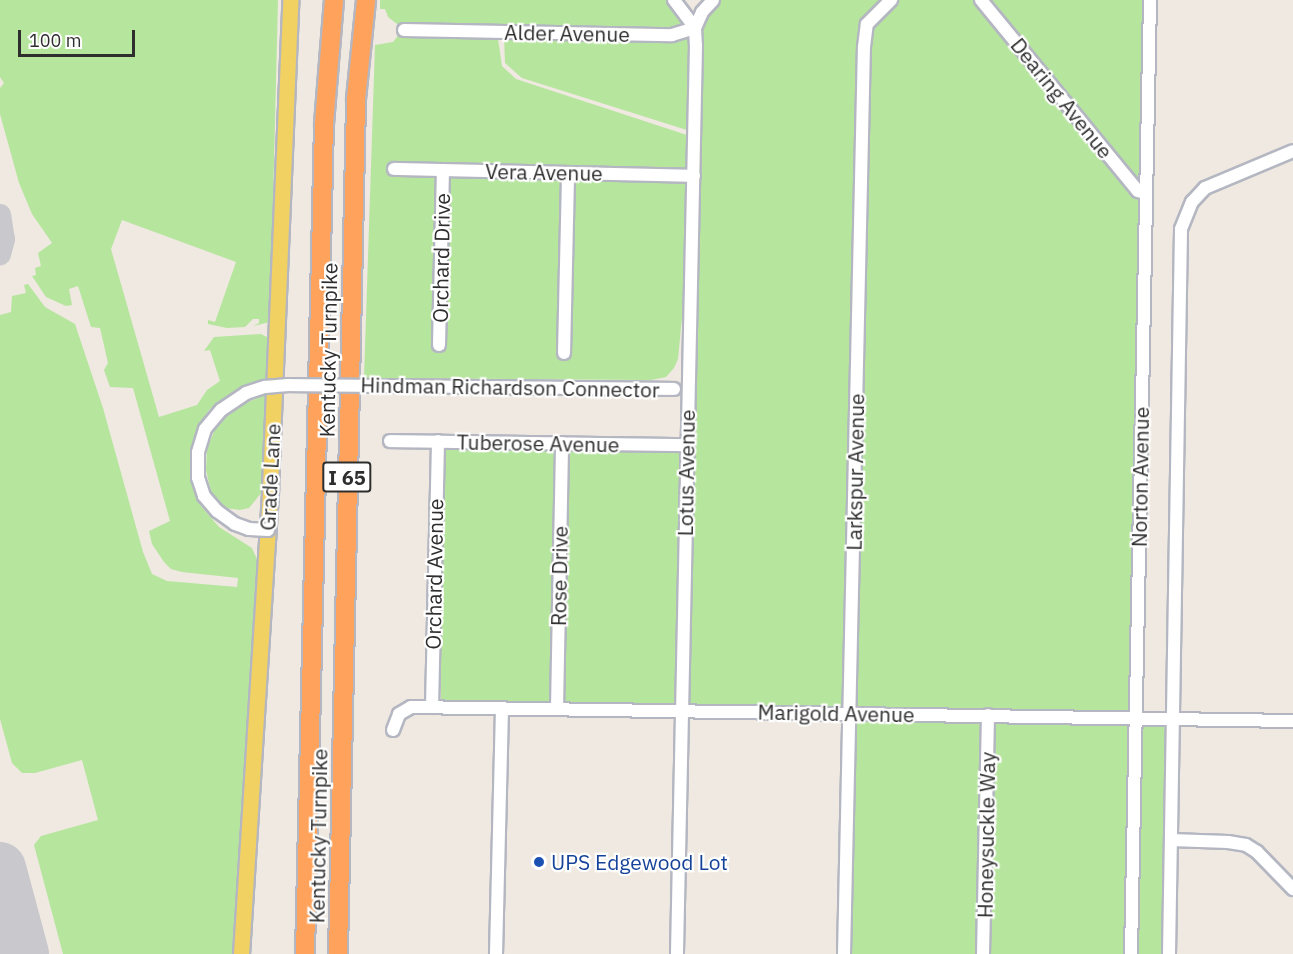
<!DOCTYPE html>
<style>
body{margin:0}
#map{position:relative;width:1293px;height:954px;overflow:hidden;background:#efe9e1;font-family:"IBM Plex Sans",sans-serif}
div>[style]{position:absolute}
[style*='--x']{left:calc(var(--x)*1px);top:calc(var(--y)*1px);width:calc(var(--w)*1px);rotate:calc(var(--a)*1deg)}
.green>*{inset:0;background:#b6e59e;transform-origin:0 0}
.taxiway>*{height:21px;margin:-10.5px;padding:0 10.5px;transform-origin:10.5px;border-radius:10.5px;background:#c9c8cc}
.runway>*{height:52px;margin:-26px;padding:0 26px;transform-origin:26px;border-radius:26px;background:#c9c8cc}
.roads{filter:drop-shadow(2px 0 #b4b7c1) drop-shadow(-2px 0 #b4b7c1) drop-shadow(0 2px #b4b7c1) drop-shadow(0 -2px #b4b7c1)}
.minor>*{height:12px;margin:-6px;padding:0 6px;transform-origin:6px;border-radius:6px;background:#fff}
.major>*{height:15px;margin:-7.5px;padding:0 7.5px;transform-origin:7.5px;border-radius:7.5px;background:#f2d163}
.highway>*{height:18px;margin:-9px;padding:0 9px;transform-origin:9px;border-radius:9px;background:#ffa35c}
.bridges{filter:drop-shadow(2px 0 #b4b7c1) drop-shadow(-2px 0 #b4b7c1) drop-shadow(0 2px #b4b7c1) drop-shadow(0 -2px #b4b7c1)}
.minor-bridge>*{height:12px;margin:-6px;padding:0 6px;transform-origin:6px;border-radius:6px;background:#fff}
.dots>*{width:16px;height:16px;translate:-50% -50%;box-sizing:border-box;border:3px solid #fff;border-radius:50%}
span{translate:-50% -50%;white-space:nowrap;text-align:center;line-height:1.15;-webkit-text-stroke:4.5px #fff;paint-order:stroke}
.shield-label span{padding:2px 4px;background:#fff;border:2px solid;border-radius:4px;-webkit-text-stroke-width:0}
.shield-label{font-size:20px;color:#2e2e2e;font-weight:700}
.street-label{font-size:21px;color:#2e2e2e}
.transit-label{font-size:21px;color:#164399}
.left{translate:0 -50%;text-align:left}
.scale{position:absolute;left:18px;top:30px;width:117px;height:27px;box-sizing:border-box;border:3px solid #2e2e2e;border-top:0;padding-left:8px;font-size:18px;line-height:21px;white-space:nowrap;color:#2e2e2e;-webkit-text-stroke:4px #fff;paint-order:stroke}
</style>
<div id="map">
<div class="green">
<i style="clip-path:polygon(0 0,278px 0,270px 322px,253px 326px,259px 323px,259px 319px,253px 319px,245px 327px,227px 328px,208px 324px,208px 320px,215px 322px,236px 262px,122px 220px,111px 249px,159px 417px,197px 405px,207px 390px,220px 381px,210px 350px,204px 351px,214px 337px,261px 334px,269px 338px,268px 378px,237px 389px,209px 410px,196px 431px,190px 457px,191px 482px,201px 506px,219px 527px,252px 548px,259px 564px,232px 954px,63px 954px,34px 845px,41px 836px,98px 820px,82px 760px,35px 773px,22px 773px,12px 763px,0 719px,0 315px,11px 312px,12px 296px,26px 293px,24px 285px,28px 284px,45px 307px,75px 324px,103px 408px,143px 552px,152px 574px,167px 581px,237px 587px,238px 578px,182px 572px,171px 569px,164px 562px,152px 544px,149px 531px,170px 521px,133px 388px,110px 387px,104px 370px,108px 363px,100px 328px,91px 327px,78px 286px,69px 289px,72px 305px,66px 306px,46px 297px,32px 276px,36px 275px,35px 268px,41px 266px,38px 253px,52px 243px,32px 214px,19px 183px,0 114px,0 88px,4px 83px,0 77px)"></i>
<i style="clip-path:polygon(380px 0,670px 0,685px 22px,672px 31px,401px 27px,388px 17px,385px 9px,380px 9px)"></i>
<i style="clip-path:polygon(719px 0,885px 0,867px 15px,860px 26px,845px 704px,841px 709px,695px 707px,688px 702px,701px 29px,705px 17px)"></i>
<i style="clip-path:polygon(895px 0,976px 0,1139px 199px,1133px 713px,858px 710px,853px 707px,868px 33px,871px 24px)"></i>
<i style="clip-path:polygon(984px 0,1146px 0,1142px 182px,1138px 184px)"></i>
<i style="clip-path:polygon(400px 33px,495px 35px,498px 39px,502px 66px,516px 79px,690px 136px,690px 166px,684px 172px,430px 173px,448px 178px,449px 175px,559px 176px,573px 182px,577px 179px,685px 180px,689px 184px,688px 255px,678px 359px,674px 368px,666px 377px,651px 380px,364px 378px,375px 45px,393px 42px)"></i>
<i style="clip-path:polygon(504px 36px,687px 39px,691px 43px,690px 131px,522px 78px,505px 63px)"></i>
<i style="clip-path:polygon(268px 394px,262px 492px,249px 508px,240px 510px,225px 508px,211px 492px,206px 470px,207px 449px,215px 429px,230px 413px,243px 404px)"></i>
<i style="clip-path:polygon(566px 446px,681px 448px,676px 702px,671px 706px,561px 703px)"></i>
<i style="left:441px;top:448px;width:117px;height:255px"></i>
<i style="clip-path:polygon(854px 718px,981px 722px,983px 726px,980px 954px,848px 954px)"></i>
<i style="clip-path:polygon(996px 720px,1130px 720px,1126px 954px,987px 954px,993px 723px)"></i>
<i style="clip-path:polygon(1142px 722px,1163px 725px,1167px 734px,1164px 954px,1133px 954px)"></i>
</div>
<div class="taxiway">
<i style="--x:0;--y:214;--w:25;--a:81"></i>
<i style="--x:4;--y:239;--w:16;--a:105"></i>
<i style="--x:15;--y:954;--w:24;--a:-88"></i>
</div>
<div class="runway">
<i style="--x:0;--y:868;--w:89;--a:75"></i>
</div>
<div class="roads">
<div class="minor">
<i style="--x:674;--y:0;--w:35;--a:53"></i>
<i style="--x:695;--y:28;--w:17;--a:87"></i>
<i style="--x:696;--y:45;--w:909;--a:91.2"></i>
<i style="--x:981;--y:0;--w:247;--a:50.6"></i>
<i style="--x:1138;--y:191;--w:7;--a:16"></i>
<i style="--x:404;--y:30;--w:268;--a:1.1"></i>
<i style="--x:672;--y:35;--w:24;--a:-17"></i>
<i style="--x:695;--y:28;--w:17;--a:-66"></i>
<i style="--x:702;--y:12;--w:16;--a:-47"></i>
<i style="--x:394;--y:169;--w:300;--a:1.3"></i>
<i style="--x:439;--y:345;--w:175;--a:-88.7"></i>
<i style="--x:564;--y:353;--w:180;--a:-88.7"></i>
<i style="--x:390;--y:441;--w:296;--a:0.8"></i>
<i style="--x:432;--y:707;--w:266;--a:-88.7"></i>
<i style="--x:557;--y:708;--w:265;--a:-88.9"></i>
<i style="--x:393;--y:730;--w:17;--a:-69"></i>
<i style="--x:399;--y:714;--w:14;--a:-30"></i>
<i style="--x:411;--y:707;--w:882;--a:0.91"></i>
<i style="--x:1171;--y:840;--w:57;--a:2"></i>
<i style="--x:1228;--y:842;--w:18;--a:9"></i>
<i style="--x:1246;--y:845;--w:13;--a:32"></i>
<i style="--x:1257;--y:852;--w:52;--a:45.8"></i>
<i style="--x:496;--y:954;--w:246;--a:-88.6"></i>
<i style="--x:844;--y:954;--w:907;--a:-88.74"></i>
<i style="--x:864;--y:47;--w:23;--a:-83"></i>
<i style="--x:867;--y:24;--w:34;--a:-45"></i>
<i style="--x:983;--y:954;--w:239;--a:-88.8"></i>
<i style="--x:1131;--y:954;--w:954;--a:-88.86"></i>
<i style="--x:1169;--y:954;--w:725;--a:-89.05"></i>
<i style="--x:1181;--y:229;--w:29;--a:-68"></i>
<i style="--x:1192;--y:202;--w:19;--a:-47"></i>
<i style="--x:1205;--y:188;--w:95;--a:-22.8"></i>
</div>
<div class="major">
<i style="--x:241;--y:954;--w:468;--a:-86.4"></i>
<i style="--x:270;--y:487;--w:487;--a:-87.6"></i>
</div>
<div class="highway">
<i style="--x:305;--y:954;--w:830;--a:-88.69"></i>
<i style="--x:324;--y:124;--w:124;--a:-85.4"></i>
<i style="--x:338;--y:954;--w:855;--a:-88.79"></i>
<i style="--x:356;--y:99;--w:100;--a:-84.2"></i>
</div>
</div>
<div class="bridges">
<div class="minor-bridge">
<i style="--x:268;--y:530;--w:19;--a:-177"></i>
<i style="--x:249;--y:529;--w:15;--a:-160"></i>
<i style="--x:235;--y:524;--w:22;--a:-144"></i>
<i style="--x:217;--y:511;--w:20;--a:-131"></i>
<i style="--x:204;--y:496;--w:19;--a:-108"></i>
<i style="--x:198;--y:478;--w:26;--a:-90"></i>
<i style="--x:198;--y:452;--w:24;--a:-73"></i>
<i style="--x:205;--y:429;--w:25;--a:-50"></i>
<i style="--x:221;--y:410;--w:30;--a:-34"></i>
<i style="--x:246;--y:393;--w:20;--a:-18"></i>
<i style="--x:265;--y:387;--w:23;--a:-5"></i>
<i style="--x:288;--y:385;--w:386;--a:0.6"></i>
</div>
</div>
<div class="dots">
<i style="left:539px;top:862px;background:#1a4fb4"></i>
</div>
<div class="shield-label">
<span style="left:347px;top:477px">I 65</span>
</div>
<div class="street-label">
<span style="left:567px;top:33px;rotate:1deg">Alder Avenue</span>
<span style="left:1062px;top:98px;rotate:51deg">Dearing Avenue</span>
<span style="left:544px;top:172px;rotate:1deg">Vera Avenue</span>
<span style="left:441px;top:258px;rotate:-89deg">Orchard Drive</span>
<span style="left:328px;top:350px;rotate:-89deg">Kentucky Turnpike</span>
<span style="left:510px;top:387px;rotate:1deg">Hindman Richardson Connector</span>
<span style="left:538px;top:443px;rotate:1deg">Tuberose Avenue</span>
<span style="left:855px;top:472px;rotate:-89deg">Larkspur Avenue</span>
<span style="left:686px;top:473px;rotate:-89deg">Lotus Avenue</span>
<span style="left:270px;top:477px;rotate:-87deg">Grade Lane</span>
<span style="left:1140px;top:477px;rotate:-89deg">Norton Avenue</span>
<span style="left:434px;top:574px;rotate:-89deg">Orchard Avenue</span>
<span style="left:559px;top:576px;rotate:-89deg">Rose Drive</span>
<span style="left:836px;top:713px;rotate:1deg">Marigold Avenue</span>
<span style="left:986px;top:835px;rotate:-89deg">Honeysuckle Way</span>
<span style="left:318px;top:836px;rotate:-89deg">Kentucky Turnpike</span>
</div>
<div class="transit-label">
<span class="left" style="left:551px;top:862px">UPS Edgewood Lot</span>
</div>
<div class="scale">100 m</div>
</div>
